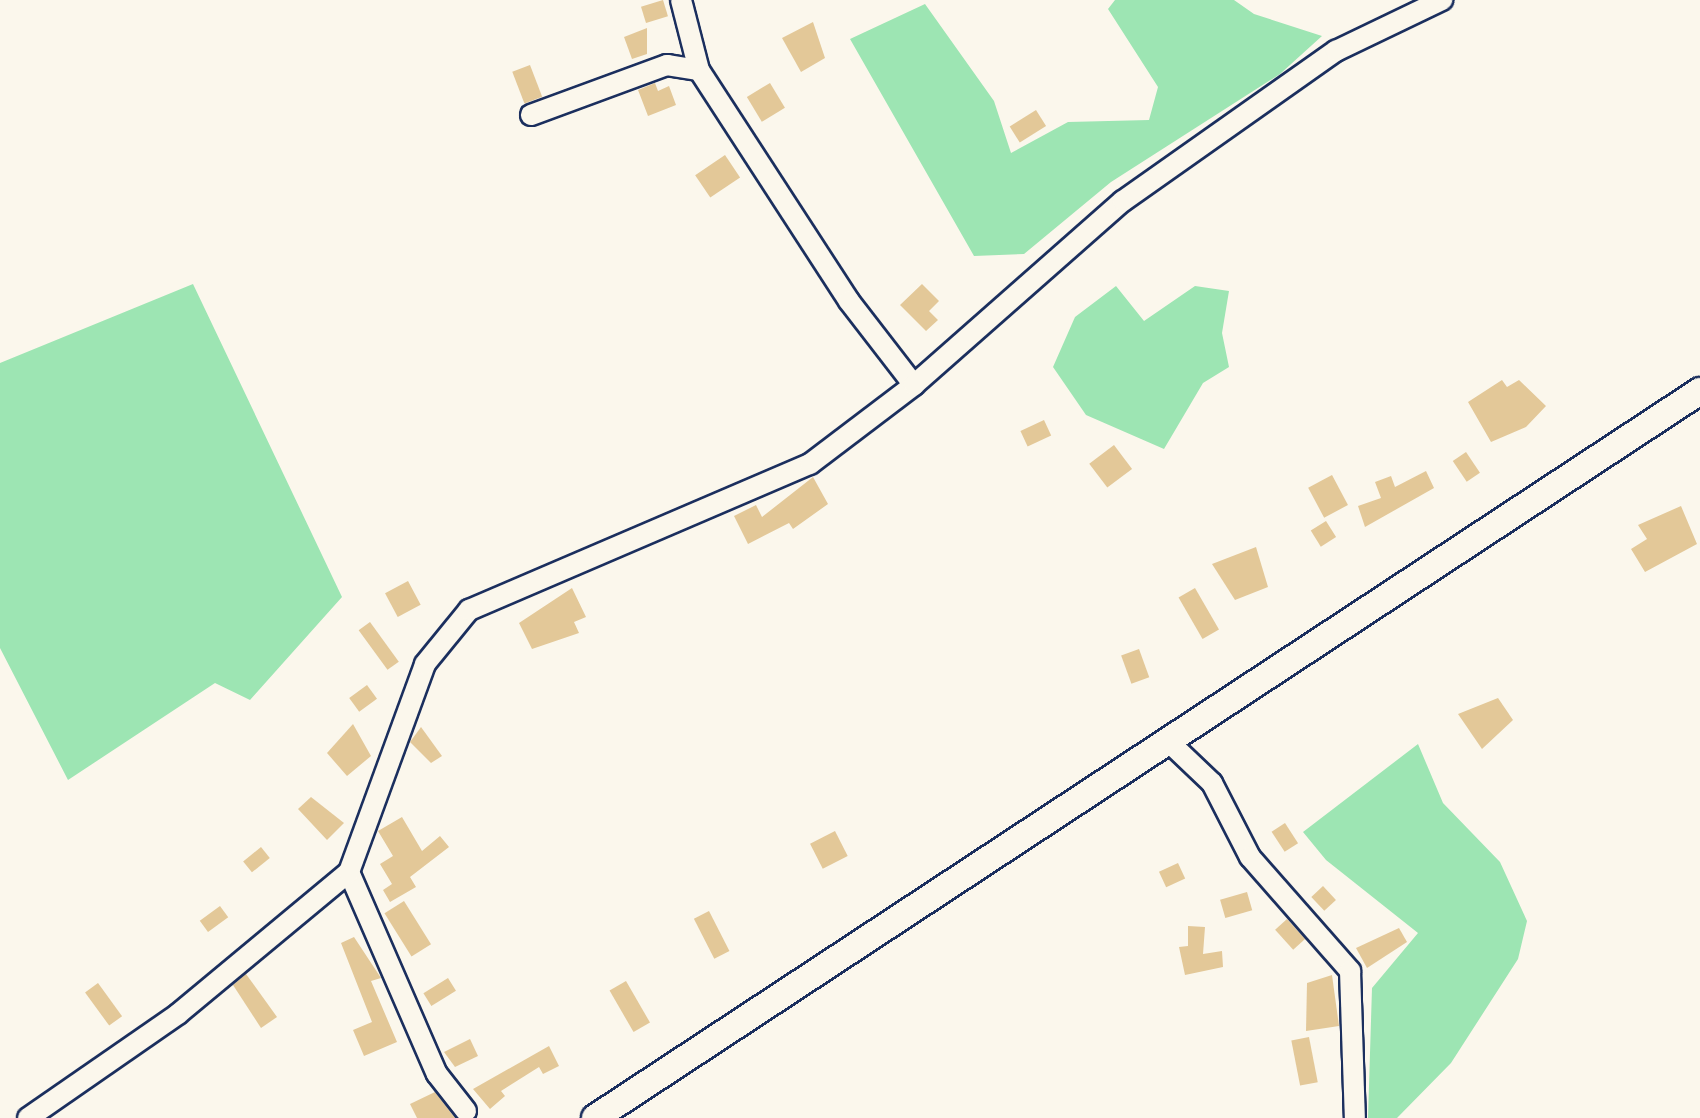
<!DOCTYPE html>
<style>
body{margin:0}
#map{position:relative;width:1700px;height:1118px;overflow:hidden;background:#fbf7ec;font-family:Mali,sans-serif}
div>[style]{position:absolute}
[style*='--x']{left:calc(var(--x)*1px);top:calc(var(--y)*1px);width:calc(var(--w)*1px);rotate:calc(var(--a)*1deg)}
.green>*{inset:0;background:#9de5b3}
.building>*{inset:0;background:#e3c898;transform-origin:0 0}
.roads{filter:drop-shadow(2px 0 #1b2f5e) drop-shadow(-2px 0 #1b2f5e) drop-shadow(0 2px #1b2f5e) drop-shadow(0 -2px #1b2f5e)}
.minor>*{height:20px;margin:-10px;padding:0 10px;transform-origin:10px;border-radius:10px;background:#fbf7ec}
.major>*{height:26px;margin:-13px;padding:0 13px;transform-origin:13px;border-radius:13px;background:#fbf7ec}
span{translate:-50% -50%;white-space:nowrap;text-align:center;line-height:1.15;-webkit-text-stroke:6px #fbf7ec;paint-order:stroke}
</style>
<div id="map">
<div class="green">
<i style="clip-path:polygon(1115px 0,1234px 0,1254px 14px,1322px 36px,1280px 74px,1111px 182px,1024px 254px,974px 256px,850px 39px,925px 4px,994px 101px,1011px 153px,1068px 122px,1149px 120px,1158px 87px,1108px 9px)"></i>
<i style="clip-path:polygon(193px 284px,342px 597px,250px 700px,215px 683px,68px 780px,0 648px,0 363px)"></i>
<i style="clip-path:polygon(1116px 286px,1144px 321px,1195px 286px,1229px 291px,1222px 333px,1229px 367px,1203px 383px,1164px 449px,1086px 415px,1053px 367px,1075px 317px)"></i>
<i style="clip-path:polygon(1418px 744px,1443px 803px,1500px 862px,1527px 921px,1518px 959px,1451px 1063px,1397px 1118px,1368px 1118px,1372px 988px,1418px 933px,1326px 860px,1303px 832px)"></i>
</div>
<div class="building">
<i style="left:663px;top:0;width:17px;height:23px;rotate:73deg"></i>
<i style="clip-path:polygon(813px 22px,825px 58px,801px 72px,782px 38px)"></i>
<i style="clip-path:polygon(647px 28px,647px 54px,632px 59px,624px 37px)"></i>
<i style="left:530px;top:65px;width:34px;height:19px;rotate:69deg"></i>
<i style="clip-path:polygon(655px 83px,658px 91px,669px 86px,676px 105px,648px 116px,638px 90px)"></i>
<i style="left:770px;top:83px;width:29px;height:27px;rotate:59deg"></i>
<i style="left:1036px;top:110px;width:19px;height:31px;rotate:58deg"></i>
<i style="left:725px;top:155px;width:27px;height:36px;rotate:56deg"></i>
<i style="clip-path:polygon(922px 284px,939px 301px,929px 311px,938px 320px,926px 331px,900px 305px)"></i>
<i style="clip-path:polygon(1502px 380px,1507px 387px,1519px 380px,1546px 406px,1526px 427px,1491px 442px,1468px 402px)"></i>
<i style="left:1044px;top:420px;width:17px;height:26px;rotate:65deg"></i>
<i style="left:1114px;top:445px;width:30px;height:31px;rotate:53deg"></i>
<i style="left:1466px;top:452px;width:25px;height:16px;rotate:56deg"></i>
<i style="clip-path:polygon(1426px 471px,1434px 488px,1365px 527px,1358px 506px,1381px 498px,1375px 482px,1391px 476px,1395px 487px)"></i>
<i style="left:1332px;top:475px;width:34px;height:27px;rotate:62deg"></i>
<i style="clip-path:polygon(813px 477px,828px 504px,793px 529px,789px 523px,748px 544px,734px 516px,756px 505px,762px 517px)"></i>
<i style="clip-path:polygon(1681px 506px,1697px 544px,1645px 572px,1631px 549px,1647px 539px,1638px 525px)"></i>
<i style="left:1326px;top:521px;width:19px;height:18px;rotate:58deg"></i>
<i style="clip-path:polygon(1256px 547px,1268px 587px,1235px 600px,1212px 564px)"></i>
<i style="left:408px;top:581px;width:27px;height:26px;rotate:62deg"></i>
<i style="clip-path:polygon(572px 588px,586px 617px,574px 622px,579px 633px,532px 649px,519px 623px)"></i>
<i style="left:1195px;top:588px;width:48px;height:19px;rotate:60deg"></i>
<i style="left:370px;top:622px;width:49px;height:14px;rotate:54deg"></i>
<i style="left:1139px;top:649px;width:30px;height:19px;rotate:70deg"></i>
<i style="left:367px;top:685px;width:17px;height:22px;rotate:54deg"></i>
<i style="clip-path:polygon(1498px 698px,1513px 720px,1482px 749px,1458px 714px)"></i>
<i style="clip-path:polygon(353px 724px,371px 756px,347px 776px,327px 753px)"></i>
<i style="clip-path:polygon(421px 727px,442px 756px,431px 763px,410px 742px)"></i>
<i style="clip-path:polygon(311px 797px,344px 823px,327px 840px,298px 809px)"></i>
<i style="clip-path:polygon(402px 817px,422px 851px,440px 836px,449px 847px,410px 877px,416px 887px,390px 902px,383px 890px,392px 884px,380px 864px,393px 856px,378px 831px)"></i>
<i style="left:1285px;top:823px;width:24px;height:16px;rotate:57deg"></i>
<i style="left:835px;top:831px;width:28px;height:28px;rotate:63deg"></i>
<i style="left:261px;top:847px;width:14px;height:23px;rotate:51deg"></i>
<i style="left:1178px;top:863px;width:17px;height:21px;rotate:65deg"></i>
<i style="left:1323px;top:886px;width:19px;height:16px;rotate:47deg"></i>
<i style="left:1247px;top:892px;width:19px;height:28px;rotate:74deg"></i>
<i style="left:404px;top:901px;width:51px;height:23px;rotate:58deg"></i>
<i style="left:220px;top:906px;width:14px;height:25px;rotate:54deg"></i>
<i style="left:709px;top:911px;width:45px;height:17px;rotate:63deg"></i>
<i style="left:1287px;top:919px;width:27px;height:16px;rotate:48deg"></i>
<i style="clip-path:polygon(1188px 926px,1205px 927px,1203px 954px,1222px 951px,1223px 967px,1185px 975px,1179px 947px,1188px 946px)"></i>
<i style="clip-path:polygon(1399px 928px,1407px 942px,1367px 968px,1356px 948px)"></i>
<i style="clip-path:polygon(354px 937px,381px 978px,371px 981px,397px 1042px,364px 1056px,353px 1030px,372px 1022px,341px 943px)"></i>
<i style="clip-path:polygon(246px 974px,277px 1017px,261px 1028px,233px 985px)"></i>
<i style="clip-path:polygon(1332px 975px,1339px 1026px,1306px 1031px,1307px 983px)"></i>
<i style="left:448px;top:978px;width:15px;height:29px;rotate:58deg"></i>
<i style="left:626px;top:981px;width:48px;height:19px;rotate:60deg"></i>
<i style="left:98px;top:983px;width:41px;height:16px;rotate:54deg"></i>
<i style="left:1309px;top:1037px;width:46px;height:18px;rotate:79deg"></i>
<i style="clip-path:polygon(470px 1039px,478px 1056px,455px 1067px,444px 1052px)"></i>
<i style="clip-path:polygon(549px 1046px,559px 1066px,543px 1074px,539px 1067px,501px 1091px,505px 1096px,490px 1109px,473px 1089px)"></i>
<i style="clip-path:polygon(435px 1092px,455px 1118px,417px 1118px,410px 1104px)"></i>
</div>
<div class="roads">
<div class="minor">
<i style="--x:681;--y:0;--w:72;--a:75.6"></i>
<i style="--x:699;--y:70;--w:275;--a:57"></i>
<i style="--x:849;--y:301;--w:106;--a:52.3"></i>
<i style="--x:531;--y:115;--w:145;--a:-20.2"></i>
<i style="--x:667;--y:65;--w:32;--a:9"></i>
<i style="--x:1170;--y:743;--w:58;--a:43.6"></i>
<i style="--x:1212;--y:783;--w:83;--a:62.8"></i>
<i style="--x:1250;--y:857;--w:152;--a:48.7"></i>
<i style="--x:1350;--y:971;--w:147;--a:88.1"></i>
<i style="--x:349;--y:872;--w:220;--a:66.5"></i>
<i style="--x:437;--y:1074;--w:47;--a:51.9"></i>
<i style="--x:28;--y:1118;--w:183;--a:-34.7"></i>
<i style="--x:178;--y:1014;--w:222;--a:-39.7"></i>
<i style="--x:349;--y:872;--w:221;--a:-69.9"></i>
<i style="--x:425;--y:664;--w:70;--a:-50.8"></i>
<i style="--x:469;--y:610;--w:371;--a:-23.2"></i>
<i style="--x:810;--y:464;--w:131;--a:-37.2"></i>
<i style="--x:914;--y:385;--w:278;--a:-41.4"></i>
<i style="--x:1123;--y:201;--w:261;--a:-35.2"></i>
<i style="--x:1336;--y:51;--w:118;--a:-25.7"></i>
</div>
<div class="major">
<i style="--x:595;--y:1118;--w:1323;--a:-33.34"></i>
</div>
</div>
</div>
